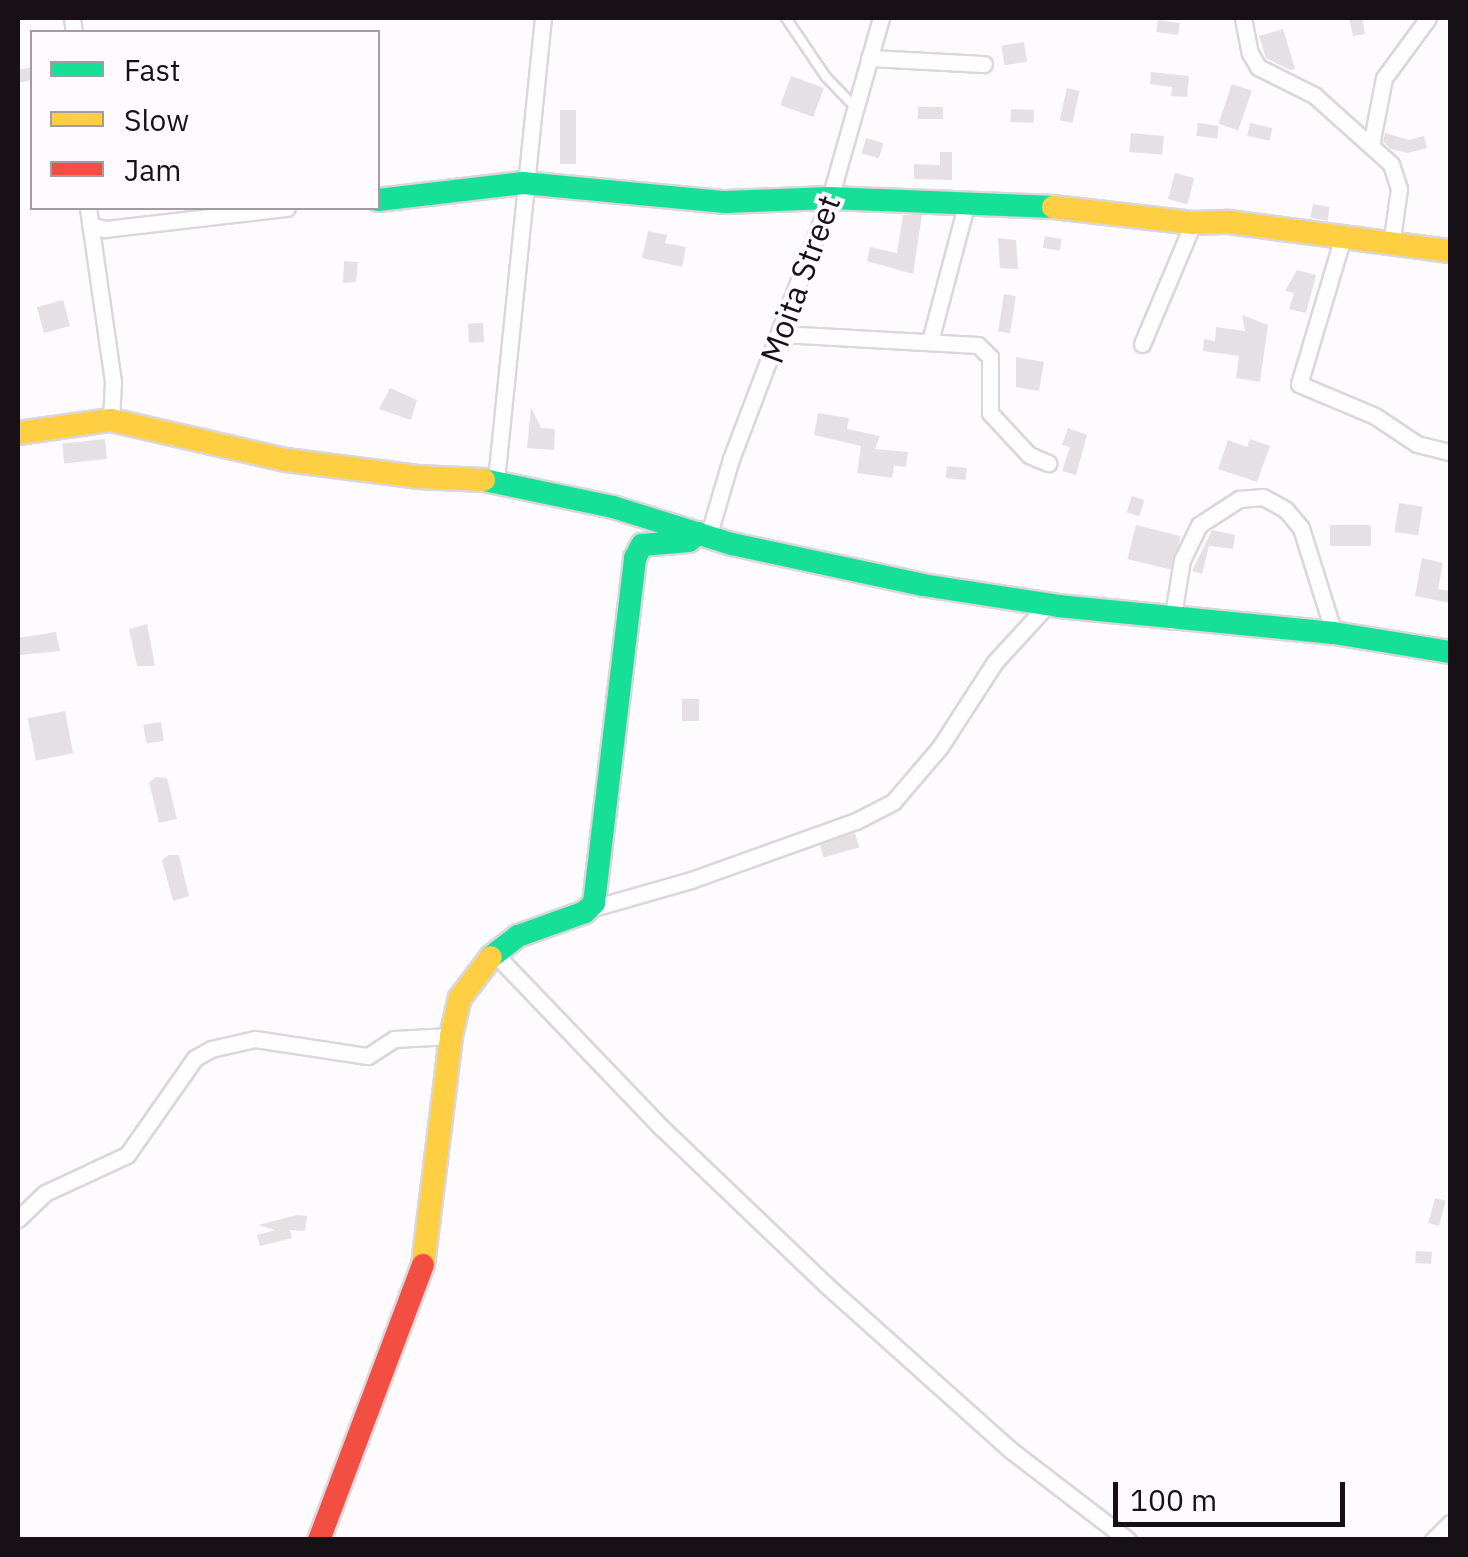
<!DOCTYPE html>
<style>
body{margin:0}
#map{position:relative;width:1468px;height:1557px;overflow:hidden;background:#fdfbfd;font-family:"IBM Plex Sans",sans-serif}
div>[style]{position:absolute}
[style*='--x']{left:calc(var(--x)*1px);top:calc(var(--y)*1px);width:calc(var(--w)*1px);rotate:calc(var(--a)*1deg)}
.building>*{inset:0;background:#e5e0e4;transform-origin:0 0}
.roads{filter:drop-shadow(2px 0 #dbd6db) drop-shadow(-2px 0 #dbd6db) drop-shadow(0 2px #dbd6db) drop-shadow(0 -2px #dbd6db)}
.lane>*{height:8px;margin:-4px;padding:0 4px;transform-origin:4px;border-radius:4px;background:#fffeff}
.street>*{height:15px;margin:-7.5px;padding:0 7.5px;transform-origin:7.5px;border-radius:7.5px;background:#fffeff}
.fast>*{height:22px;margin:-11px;padding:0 11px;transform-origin:11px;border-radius:11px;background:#16e098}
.slow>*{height:22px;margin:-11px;padding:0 11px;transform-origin:11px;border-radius:11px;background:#ffcf43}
.jam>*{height:22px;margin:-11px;padding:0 11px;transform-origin:11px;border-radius:11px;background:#f24e42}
span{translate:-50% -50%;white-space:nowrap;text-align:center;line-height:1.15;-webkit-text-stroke:8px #fefafe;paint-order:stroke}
.street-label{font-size:32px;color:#171017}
.frame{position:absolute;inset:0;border:20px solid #171017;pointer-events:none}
.legend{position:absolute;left:30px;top:30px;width:350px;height:180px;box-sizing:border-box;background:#fefafe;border:2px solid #a29ca2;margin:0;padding:12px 18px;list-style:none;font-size:30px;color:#171017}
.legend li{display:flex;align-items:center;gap:20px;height:50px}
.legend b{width:50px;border:2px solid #a29ca2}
.scale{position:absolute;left:1113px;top:1482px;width:232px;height:45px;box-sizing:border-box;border:5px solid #171017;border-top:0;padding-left:12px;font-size:30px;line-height:35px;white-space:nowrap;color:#171017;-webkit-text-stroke:8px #fefafe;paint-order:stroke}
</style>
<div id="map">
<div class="building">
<i style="clip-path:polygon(1349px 18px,1362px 18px,1365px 34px,1353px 36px)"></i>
<i style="left:1158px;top:20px;width:22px;height:12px;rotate:8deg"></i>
<i style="clip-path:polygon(1283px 29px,1295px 69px,1290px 70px,1266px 58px,1259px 36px)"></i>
<i style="left:1024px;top:42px;width:20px;height:23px;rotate:81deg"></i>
<i style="clip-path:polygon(32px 67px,32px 80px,18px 83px,18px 70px)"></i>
<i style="clip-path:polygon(1151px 72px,1189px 76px,1187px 97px,1171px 96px,1172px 87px,1150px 84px)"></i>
<i style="left:791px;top:76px;width:35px;height:31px;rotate:20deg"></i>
<i style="left:1232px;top:84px;width:21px;height:42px;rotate:19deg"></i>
<i style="left:1067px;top:88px;width:13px;height:33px;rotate:13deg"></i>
<i style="left:918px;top:107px;width:25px;height:12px"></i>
<i style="left:1011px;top:109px;width:23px;height:13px;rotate:2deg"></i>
<i style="left:560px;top:110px;width:16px;height:54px"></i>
<i style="left:1198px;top:123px;width:21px;height:13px;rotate:8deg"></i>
<i style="left:1250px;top:123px;width:23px;height:13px;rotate:13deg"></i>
<i style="left:1131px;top:133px;width:33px;height:19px;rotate:5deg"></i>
<i style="clip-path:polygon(1385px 133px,1409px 140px,1424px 136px,1427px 148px,1408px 153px,1391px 149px,1383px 142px)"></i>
<i style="left:866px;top:138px;width:18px;height:16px;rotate:16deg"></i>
<i style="clip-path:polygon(940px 152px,952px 152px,952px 180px,914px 179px,914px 164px,940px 165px)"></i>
<i style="left:1175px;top:173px;width:20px;height:27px;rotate:15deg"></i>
<i style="left:1313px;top:204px;width:17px;height:14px;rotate:10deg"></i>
<i style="clip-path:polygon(903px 215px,922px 215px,913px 274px,867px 261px,870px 247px,897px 253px)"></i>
<i style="clip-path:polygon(648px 231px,667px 235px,665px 243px,686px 247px,682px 267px,642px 258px)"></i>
<i style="left:1045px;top:236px;width:17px;height:12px;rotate:10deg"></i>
<i style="clip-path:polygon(998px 238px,1016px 240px,1018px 269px,1000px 268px)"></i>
<i style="clip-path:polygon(344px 261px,358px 262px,356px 282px,343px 283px)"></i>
<i style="clip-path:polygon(1297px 270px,1316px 275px,1306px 313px,1289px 309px,1294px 293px,1285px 291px)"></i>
<i style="left:1004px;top:294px;width:12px;height:38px;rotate:9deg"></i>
<i style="left:63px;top:300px;width:27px;height:27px;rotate:75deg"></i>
<i style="clip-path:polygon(1242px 315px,1268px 325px,1260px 382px,1236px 378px,1239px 356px,1203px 351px,1204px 339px,1215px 341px,1216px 327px,1245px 331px)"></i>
<i style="left:483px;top:323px;width:19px;height:15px;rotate:87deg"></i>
<i style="clip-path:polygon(1016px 357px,1044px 362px,1039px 391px,1016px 387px)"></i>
<i style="clip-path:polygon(390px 388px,417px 400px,411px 420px,379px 409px)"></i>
<i style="clip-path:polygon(531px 407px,541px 428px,555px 429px,554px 450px,527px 448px)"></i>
<i style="clip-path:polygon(818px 413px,849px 418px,847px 429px,880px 436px,875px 449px,908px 452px,906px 467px,894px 466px,892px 478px,857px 473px,861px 446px,814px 435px)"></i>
<i style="clip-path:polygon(1068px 428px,1087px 435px,1076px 475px,1062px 471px,1070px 447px,1062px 445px)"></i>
<i style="left:105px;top:439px;width:20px;height:43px;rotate:84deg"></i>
<i style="clip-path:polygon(1250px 439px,1270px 446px,1257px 482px,1218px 469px,1228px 440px,1247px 447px)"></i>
<i style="left:947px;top:466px;width:20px;height:12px;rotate:6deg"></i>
<i style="left:1132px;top:496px;width:13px;height:17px;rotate:18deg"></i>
<i style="left:1399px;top:503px;width:24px;height:29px;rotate:9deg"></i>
<i style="left:1136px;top:525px;width:46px;height:35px;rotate:14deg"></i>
<i style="left:1371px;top:525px;width:21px;height:41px;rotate:90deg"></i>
<i style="clip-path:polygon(1212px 530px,1235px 535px,1233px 549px,1209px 546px,1202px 574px,1192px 571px)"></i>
<i style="clip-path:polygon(1422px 558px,1443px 563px,1438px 589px,1450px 591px,1450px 603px,1415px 596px)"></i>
<i style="clip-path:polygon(147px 624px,155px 666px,137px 666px,129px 629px)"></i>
<i style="clip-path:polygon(56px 632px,60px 651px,20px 655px,18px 638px)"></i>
<i style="left:682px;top:699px;width:17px;height:22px"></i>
<i style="left:65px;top:711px;width:43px;height:38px;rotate:79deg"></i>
<i style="left:161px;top:722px;width:19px;height:18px;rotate:81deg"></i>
<i style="clip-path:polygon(156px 777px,167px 778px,177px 819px,159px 823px,149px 782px)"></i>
<i style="left:855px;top:833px;width:15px;height:37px;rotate:74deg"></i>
<i style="clip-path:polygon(169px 855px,179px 855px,189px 896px,173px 901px,162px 860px)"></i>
<i style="left:1435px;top:1198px;width:11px;height:26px;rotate:15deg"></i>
<i style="clip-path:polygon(297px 1215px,307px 1216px,305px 1231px,290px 1230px,292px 1238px,260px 1246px,257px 1235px,275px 1230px,258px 1225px)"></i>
<i style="left:1416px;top:1251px;width:16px;height:12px;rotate:4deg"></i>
</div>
<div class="roads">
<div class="lane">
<i style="--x:786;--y:18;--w:71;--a:55.9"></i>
<i style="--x:826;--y:77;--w:42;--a:46"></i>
</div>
<div class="street">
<i style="--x:72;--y:18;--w:14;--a:82"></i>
<i style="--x:1243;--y:18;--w:36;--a:79"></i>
<i style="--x:1250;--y:53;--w:16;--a:60"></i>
<i style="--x:1258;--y:67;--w:63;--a:26.6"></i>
<i style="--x:1314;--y:95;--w:103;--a:41.9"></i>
<i style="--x:1391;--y:164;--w:26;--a:72"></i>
<i style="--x:1399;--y:189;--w:57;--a:98.1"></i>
<i style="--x:869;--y:58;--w:115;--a:3"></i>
<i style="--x:1371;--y:145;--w:68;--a:-79"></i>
<i style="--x:1384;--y:78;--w:74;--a:-53.7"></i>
<i style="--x:88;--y:208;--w:176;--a:81.8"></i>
<i style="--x:113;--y:382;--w:38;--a:93"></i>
<i style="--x:90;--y:225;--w:16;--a:15"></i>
<i style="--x:105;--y:229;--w:183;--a:-6.6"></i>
<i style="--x:1342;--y:240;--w:150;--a:106.6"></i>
<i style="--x:1299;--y:384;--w:82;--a:22.8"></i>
<i style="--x:1375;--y:416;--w:50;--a:33.7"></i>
<i style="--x:1417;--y:444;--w:34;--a:14"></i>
<i style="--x:782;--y:334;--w:196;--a:3.2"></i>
<i style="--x:978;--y:345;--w:17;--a:45"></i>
<i style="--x:990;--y:357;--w:56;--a:90"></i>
<i style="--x:990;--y:413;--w:57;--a:47.1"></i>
<i style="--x:1029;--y:455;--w:21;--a:23"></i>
<i style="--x:930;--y:341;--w:144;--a:-75.1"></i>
<i style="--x:1142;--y:344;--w:131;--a:-67.1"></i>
<i style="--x:496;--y:480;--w:464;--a:-84.2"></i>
<i style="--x:708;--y:537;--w:81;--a:-73.6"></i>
<i style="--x:731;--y:459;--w:279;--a:-69.2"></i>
<i style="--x:830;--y:198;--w:187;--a:-74.2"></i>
<i style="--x:1172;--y:621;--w:62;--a:-80.7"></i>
<i style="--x:1182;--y:560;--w:39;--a:-64"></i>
<i style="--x:1199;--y:525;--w:48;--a:-33"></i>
<i style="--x:1239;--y:499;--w:24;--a:-5"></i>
<i style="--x:1263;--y:497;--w:26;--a:29"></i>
<i style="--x:1286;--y:510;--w:23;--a:50"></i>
<i style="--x:1301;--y:528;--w:110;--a:72.6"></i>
<i style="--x:590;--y:909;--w:105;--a:-16"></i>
<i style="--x:691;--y:880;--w:175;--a:-19.7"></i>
<i style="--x:856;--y:821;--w:42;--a:-27.2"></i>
<i style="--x:893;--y:802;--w:72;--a:-49.5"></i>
<i style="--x:940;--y:747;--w:101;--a:-57.1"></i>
<i style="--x:995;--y:662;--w:79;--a:-47.6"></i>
<i style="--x:495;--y:954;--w:241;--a:46.2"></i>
<i style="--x:662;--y:1128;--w:226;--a:43.7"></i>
<i style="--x:825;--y:1284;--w:251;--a:41.8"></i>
<i style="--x:1012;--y:1451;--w:146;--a:37.5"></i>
<i style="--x:18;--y:1219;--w:37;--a:-44"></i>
<i style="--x:45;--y:1193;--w:90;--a:-24.9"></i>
<i style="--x:127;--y:1155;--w:118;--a:-55"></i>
<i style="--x:195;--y:1058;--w:18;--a:-29"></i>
<i style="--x:211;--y:1049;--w:45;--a:-12.8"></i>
<i style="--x:255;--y:1039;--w:114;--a:8.6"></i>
<i style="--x:368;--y:1056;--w:31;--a:-33"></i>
<i style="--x:394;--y:1039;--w:57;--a:-3"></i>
<i style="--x:1433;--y:1540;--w:24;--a:-45"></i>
</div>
<div class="fast">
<i style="--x:378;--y:200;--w:146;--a:-6.7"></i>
<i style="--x:523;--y:183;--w:203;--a:5.4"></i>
<i style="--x:725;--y:202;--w:105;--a:-2.2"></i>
<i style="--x:830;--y:198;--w:223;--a:2.3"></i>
<i style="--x:484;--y:480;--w:132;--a:11.8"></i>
<i style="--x:613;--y:507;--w:125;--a:17.3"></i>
<i style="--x:732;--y:544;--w:195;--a:12.1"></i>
<i style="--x:923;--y:585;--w:137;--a:8.8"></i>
<i style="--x:1058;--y:606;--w:277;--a:5.6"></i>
<i style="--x:1334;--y:633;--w:118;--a:9.3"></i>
<i style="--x:491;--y:957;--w:34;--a:-38"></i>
<i style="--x:518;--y:936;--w:71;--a:-19.7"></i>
<i style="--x:585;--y:912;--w:13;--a:-45"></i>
<i style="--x:594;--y:903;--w:347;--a:-83.2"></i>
<i style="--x:635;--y:558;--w:15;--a:-62"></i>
<i style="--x:642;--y:545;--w:47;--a:-4.9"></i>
<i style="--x:689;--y:541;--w:12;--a:-42"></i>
</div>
<div class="slow">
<i style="--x:1053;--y:207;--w:141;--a:6.5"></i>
<i style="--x:1193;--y:223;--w:36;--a:-2"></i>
<i style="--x:1229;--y:222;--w:223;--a:7.5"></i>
<i style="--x:18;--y:433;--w:94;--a:-8"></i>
<i style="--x:111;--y:420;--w:180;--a:12.9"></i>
<i style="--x:286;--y:460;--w:133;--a:7.3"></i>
<i style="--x:418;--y:477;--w:66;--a:2.6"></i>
<i style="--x:423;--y:1265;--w:231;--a:-83"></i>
<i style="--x:451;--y:1036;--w:39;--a:-77"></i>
<i style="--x:460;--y:998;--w:51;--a:-52.9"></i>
</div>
<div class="jam">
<i style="--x:319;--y:1540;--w:294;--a:-69.3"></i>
</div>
</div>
<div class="street-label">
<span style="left:800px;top:279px;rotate:-70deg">Moita Street</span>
</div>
<div class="frame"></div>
<ul class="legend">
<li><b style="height:12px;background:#16e098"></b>Fast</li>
<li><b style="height:12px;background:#ffcf43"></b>Slow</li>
<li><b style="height:12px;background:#f24e42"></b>Jam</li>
</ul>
<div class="scale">100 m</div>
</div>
